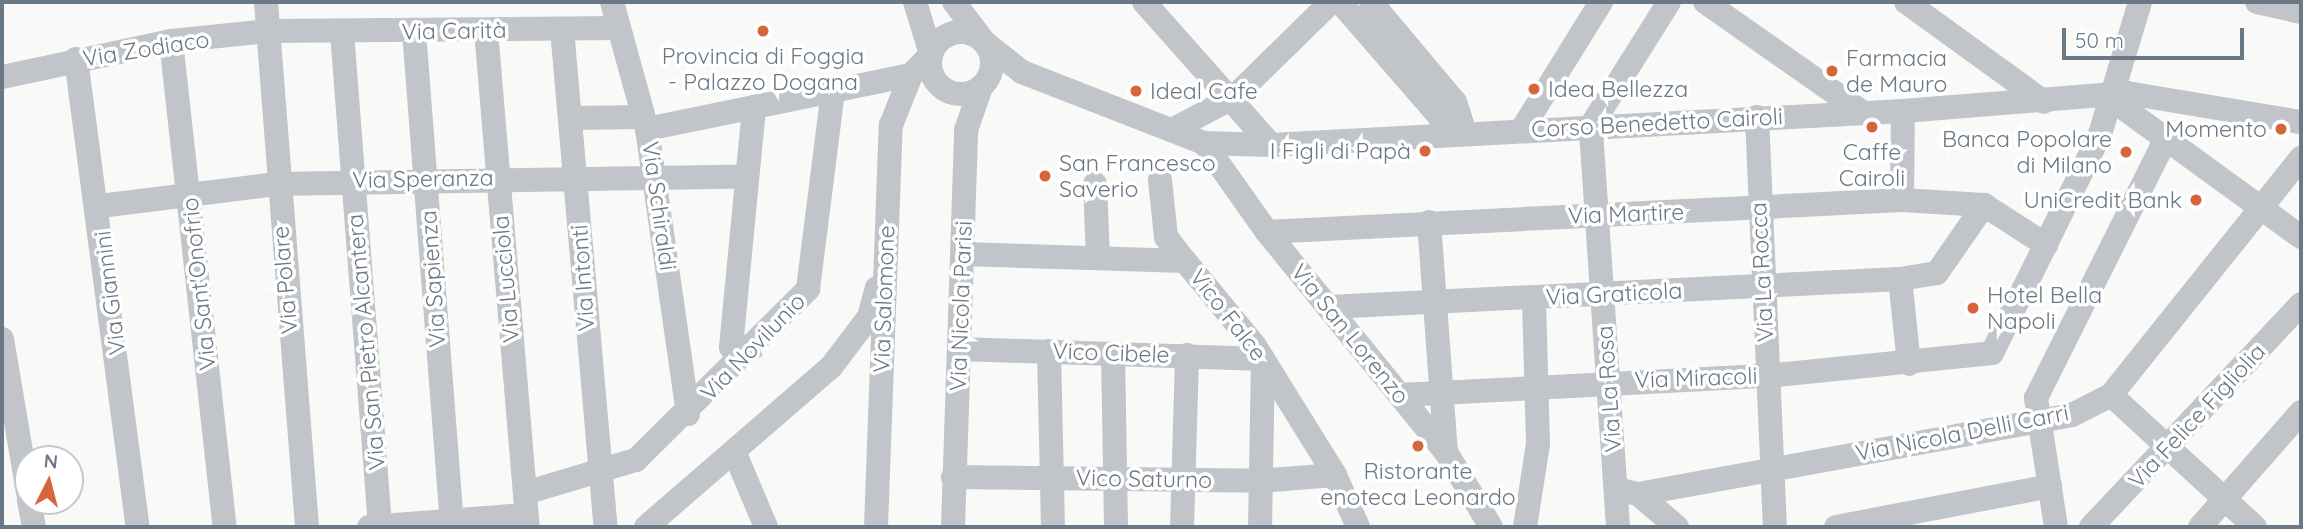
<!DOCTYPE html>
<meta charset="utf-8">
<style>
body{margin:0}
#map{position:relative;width:2303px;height:529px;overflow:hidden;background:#f9f9f7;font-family:Quicksand,sans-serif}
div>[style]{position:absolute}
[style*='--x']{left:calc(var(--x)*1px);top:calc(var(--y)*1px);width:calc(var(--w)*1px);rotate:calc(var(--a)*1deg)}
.minor>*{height:24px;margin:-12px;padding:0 12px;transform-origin:12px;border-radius:12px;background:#c1c4c8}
.minor>.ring{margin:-12px;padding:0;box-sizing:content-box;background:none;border:24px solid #c1c4c8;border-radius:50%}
.dots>*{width:19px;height:19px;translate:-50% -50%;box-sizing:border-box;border:4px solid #fff;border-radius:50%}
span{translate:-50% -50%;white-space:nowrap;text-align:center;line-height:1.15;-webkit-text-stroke:7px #fff;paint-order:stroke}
.street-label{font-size:23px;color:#6b7885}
.poi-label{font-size:23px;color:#6b7885}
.left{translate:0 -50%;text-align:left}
.right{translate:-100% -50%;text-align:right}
.frame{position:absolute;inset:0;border:4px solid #6b7885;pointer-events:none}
.north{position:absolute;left:14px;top:445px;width:70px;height:70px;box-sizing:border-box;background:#fff;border:2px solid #c4c9ce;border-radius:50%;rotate:6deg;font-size:19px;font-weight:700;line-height:28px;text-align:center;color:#6b7885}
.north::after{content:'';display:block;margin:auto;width:24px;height:32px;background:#d5663b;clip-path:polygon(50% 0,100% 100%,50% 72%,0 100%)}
.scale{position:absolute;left:2062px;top:28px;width:182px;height:32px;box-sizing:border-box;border:4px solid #6b7885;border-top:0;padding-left:9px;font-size:21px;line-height:24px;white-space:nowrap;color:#6b7885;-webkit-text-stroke:5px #fff;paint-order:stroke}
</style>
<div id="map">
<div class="minor">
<i style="--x:266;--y:2;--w:527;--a:85.53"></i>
<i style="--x:612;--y:2;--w:132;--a:74.6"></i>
<i style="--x:647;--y:129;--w:288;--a:81.8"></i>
<i style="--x:915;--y:2;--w:54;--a:72.9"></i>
<i style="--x:954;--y:2;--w:50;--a:53.1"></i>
<i style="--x:984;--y:42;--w:48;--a:38.3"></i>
<i style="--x:1022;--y:72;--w:195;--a:21.3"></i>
<i style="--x:1204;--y:143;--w:67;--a:1.7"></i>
<i style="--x:1271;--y:145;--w:633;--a:-3.08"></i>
<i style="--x:1903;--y:111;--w:225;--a:-4.6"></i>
<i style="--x:2127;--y:93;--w:176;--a:9.5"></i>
<i style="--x:1144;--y:2;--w:191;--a:48.4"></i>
<i style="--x:1340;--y:2;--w:151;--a:49"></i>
<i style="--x:1439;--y:116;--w:31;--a:33"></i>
<i style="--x:1371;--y:2;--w:131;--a:50"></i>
<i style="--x:1455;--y:102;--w:33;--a:72"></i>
<i style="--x:1705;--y:2;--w:192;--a:35"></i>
<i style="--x:1906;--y:2;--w:170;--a:35.9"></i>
<i style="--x:2257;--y:2;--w:45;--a:12.8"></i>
<i style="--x:562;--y:29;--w:500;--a:85"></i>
<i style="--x:486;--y:30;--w:499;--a:85.2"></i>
<i style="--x:414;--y:31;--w:497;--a:85.6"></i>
<i style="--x:342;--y:32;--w:496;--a:85.6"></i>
<i class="ring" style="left:930px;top:32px;width:38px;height:38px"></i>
<i style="--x:171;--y:41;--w:489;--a:83.7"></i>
<i style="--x:76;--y:59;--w:472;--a:82.5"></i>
<i style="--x:2;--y:77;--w:173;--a:-12"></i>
<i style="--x:171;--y:41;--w:98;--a:-5.9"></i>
<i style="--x:268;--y:31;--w:350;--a:-0.5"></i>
<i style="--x:2111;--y:99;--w:235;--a:36"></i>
<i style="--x:1757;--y:117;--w:410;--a:87.5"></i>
<i style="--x:570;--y:118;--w:73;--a:-0.8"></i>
<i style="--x:647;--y:129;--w:269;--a:-11.6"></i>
<i style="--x:1172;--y:130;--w:70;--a:-28"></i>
<i style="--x:1234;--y:97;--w:136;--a:-44.4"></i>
<i style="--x:1521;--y:131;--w:152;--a:-58.2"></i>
<i style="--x:1204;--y:143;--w:109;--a:54.7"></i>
<i style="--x:1267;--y:232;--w:284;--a:50.9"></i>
<i style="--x:1446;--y:452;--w:87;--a:59"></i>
<i style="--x:1160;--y:180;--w:57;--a:84"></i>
<i style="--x:1166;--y:237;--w:31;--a:52"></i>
<i style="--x:1095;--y:184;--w:74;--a:87.7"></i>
<i style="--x:1902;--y:200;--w:89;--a:-89.4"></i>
<i style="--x:100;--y:206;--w:177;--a:-7.1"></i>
<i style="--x:276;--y:184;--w:471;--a:-0.9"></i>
<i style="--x:1429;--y:222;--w:231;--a:85.8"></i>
<i style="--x:1267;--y:232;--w:636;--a:-2.88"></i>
<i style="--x:1902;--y:200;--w:82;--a:3.5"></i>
<i style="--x:1984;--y:205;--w:74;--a:32.8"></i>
<i style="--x:963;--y:254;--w:222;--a:1.8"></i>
<i style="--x:1185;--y:261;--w:110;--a:50.5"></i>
<i style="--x:1255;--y:346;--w:152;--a:58.2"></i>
<i style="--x:1335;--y:475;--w:57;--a:66.1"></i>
<i style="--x:1328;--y:307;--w:573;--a:-2.8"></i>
<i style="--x:2;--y:339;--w:156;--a:80.4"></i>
<i style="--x:754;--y:347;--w:23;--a:180"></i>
<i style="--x:731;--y:347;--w:241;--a:-84.5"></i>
<i style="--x:960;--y:349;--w:303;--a:1.9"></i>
<i style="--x:1263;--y:359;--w:168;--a:91"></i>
<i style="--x:1049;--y:351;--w:176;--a:88.7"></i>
<i style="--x:1113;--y:353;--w:174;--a:89"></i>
<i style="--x:1909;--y:364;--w:85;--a:-96"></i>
<i style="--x:1900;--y:279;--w:37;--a:-9"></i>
<i style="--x:1937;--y:273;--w:83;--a:-55.3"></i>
<i style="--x:1400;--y:395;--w:367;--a:-3"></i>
<i style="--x:1767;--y:376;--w:226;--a:-5.8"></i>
<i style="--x:1992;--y:353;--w:244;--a:-63.7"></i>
<i style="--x:2100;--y:134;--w:138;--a:-73.1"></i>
<i style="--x:2111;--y:395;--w:195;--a:42.5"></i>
<i style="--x:736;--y:456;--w:77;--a:67.1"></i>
<i style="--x:953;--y:477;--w:306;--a:0.7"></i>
<i style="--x:1259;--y:481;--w:76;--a:-4.5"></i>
<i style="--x:1616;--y:489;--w:23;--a:13"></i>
<i style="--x:1638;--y:494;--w:441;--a:-10.3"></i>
<i style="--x:2072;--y:415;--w:44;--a:-27.1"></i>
<i style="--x:2111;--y:395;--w:304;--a:-51.3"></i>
<i style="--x:525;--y:493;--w:116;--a:-16.6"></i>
<i style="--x:636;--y:460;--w:243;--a:-44.8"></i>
<i style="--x:808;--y:289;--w:199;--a:-82.8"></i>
<i style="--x:1638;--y:494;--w:51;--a:40.2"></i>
<i style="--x:29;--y:501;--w:26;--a:79"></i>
<i style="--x:369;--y:527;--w:157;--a:-4.4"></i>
<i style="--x:646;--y:527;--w:245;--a:-40.9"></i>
<i style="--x:831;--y:367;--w:63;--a:-52.8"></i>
<i style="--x:869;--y:317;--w:30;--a:-75"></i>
<i style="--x:876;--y:527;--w:402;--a:-87.9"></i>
<i style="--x:891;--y:125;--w:54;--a:-68.2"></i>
<i style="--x:911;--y:75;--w:29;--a:-46"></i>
<i style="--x:953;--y:527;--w:397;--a:-88.1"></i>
<i style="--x:966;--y:130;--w:46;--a:-70.8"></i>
<i style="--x:1182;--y:527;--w:172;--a:-88.3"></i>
<i style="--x:1525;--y:527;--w:84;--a:-81.1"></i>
<i style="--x:1538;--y:444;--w:146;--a:-91.6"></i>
<i style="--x:1618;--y:527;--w:402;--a:-93.9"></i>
<i style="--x:1591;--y:126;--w:146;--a:-57.8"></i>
<i style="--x:1836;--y:527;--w:218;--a:-10.8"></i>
<i style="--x:2056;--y:527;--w:131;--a:-98.8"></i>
<i style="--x:2036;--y:398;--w:288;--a:-63.4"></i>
<i style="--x:2091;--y:527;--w:306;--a:-46.7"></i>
<i style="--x:2200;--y:527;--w:153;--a:-48.7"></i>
</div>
<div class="dots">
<i style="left:763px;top:31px;background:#d5663b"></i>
<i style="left:1832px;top:71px;background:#d5663b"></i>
<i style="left:1534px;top:89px;background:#d5663b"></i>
<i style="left:1136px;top:91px;background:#d5663b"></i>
<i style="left:1872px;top:127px;background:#d5663b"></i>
<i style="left:2281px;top:129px;background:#d5663b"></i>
<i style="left:1425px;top:151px;background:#d5663b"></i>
<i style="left:2126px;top:152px;background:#d5663b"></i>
<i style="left:1045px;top:176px;background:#d5663b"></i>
<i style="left:2196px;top:200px;background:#d5663b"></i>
<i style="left:1973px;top:308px;background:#d5663b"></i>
<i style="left:1418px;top:446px;background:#d5663b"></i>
</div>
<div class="street-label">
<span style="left:454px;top:31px;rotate:-1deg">Via Carità</span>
<span style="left:146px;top:49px;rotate:-9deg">Via Zodiaco</span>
<span style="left:1657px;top:123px;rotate:-3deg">Corso Benedetto Cairoli</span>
<span style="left:423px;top:179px;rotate:-1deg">Via Speranza</span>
<span style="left:659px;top:206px;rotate:82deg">Via Schiraldi</span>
<span style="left:1626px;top:214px;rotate:-2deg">Via Martire</span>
<span style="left:1762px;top:272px;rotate:-93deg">Via La Rocca</span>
<span style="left:583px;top:278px;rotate:-94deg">Via Intonti</span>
<span style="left:433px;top:279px;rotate:-94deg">Via Sapienza</span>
<span style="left:506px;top:279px;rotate:-95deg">Via Lucciola</span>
<span style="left:285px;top:280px;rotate:-95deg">Via Polare</span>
<span style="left:199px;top:284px;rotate:-96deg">Via Sant'Onofrio</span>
<span style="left:110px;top:293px;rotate:-97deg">Via Giannini</span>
<span style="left:1614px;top:294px;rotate:-3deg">Via Graticola</span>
<span style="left:884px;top:299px;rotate:-88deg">Via Salomone</span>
<span style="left:961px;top:306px;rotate:-88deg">Via Nicola Parisi</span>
<span style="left:1228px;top:315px;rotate:52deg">Vico Falce</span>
<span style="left:1350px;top:334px;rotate:51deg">Via San Lorenzo</span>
<span style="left:366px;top:342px;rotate:-95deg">Via San Pietro Alcantera</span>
<span style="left:753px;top:347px;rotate:-46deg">Via Novilunio</span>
<span style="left:1111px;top:353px;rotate:2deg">Vico Cibele</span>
<span style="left:1696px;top:378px;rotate:-2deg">Via Miracoli</span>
<span style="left:1609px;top:389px;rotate:-94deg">Via La Rosa</span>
<span style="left:2197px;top:416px;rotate:-47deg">Via Felice Figliolia</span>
<span style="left:1962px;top:433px;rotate:-11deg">Via Nicola Delli Carri</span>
<span style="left:1144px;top:479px;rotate:1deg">Vico Saturno</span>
</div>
<div class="poi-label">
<span style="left:763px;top:69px">Provincia di Foggia<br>- Palazzo Dogana</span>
<span class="left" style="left:1846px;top:71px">Farmacia<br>de Mauro</span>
<span class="left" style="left:1548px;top:89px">Idea Bellezza</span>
<span class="left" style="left:1150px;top:91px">Ideal Cafe</span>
<span class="right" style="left:2267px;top:129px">Momento</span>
<span class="right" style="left:2112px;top:152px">Banca Popolare<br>di Milano</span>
<span class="right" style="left:1411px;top:151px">I Figli di Papà</span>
<span style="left:1872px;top:165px">Caffe<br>Cairoli</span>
<span class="left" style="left:1059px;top:176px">San Francesco<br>Saverio</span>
<span class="right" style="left:2182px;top:200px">UniCredit Bank</span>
<span class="left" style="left:1987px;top:308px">Hotel Bella<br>Napoli</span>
<span style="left:1418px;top:484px">Ristorante<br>enoteca Leonardo</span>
</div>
<div class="frame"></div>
<div class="north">N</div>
<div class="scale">50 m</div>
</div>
